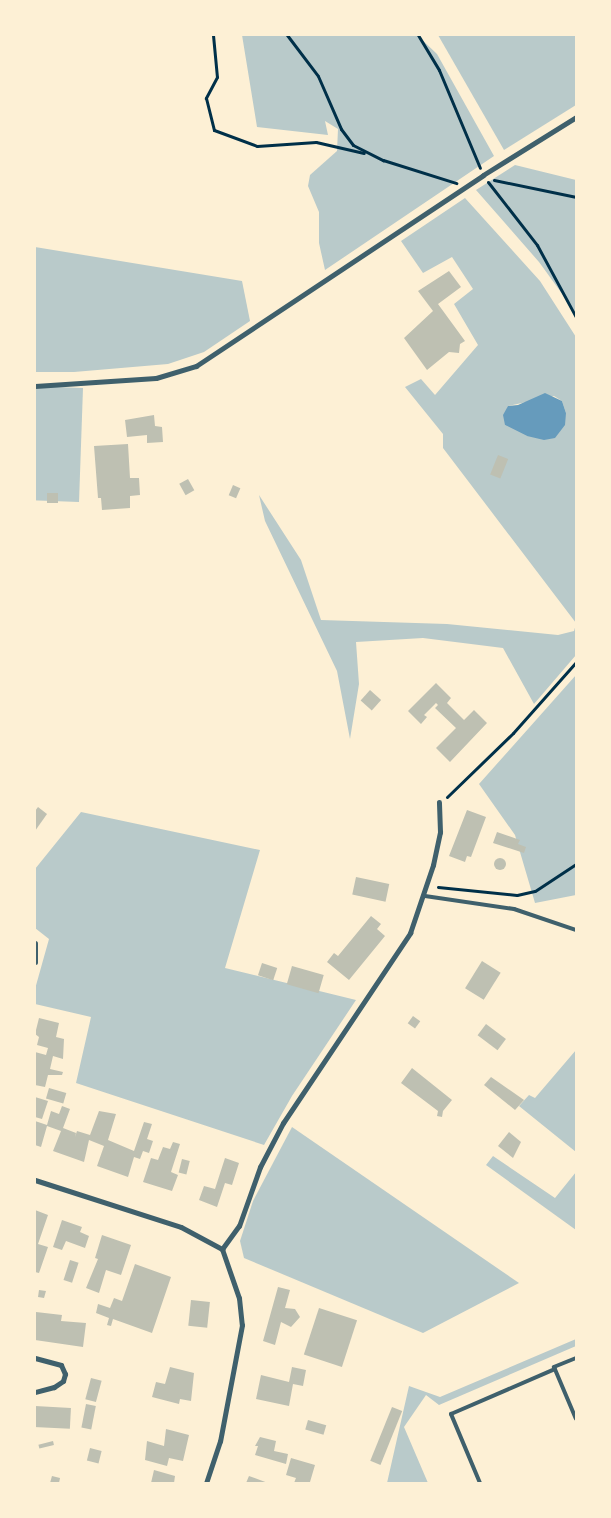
<!DOCTYPE html>
<style>
body{margin:0}
#map{position:relative;width:611px;height:1518px;overflow:hidden;background:#fdf0d5;font-family:Spectral,serif}
div>[style]{position:absolute}
[style*='--x']{left:calc(var(--x)*1px);top:calc(var(--y)*1px);width:calc(var(--w)*1px);rotate:calc(var(--a)*1deg)}
.green>*{inset:0;background:#b9caca;transform-origin:0 0}
.water>*{inset:0;background:#669bbc}
.building>*{inset:0;background:#bec0b2;transform-origin:0 0}
.round{border-radius:50%}
.path>*{height:3px;margin:-1.5px;padding:0 1.5px;transform-origin:1.5px;border-radius:1.5px;background:#003049}
.service>*{height:4px;margin:-2px;padding:0 2px;transform-origin:2px;border-radius:2px;background:#3f606c}
.minor>*{height:5px;margin:-2.5px;padding:0 2.5px;transform-origin:2.5px;border-radius:2.5px;background:#3f606c}
span{translate:-50% -50%;white-space:nowrap;text-align:center;line-height:1.15;-webkit-text-stroke:5px #fdf0d5;paint-order:stroke}
.frame{position:absolute;inset:0;border:36px solid #fdf0d5;pointer-events:none}
</style>
<div id="map">
<div class="green">
<i style="clip-path:polygon(242px 35px,417px 35px,437px 54px,494px 156px,325px 270px,319px 243px,319px 212px,308px 186px,310px 175px,337px 151px,338px 129px,325px 121px,328px 135px,257px 127px)"></i>
<i style="clip-path:polygon(438px 35px,576px 35px,576px 105px,504px 150px)"></i>
<i style="clip-path:polygon(515px 165px,576px 180px,576px 313px,539px 262px,476px 190px)"></i>
<i style="clip-path:polygon(evenodd,465px 198px,540px 281px,576px 337px,576px 623px,443px 448px,443px 434px,405px 387px,421px 379px,435px 395px,478px 345px,454px 304px,473px 289px,452px 257px,423px 273px,401px 241px,465px 198px,554px 396px,562px 401px,566px 413px,527px 436px,505px 425px,508px 406px,554px 396px)"></i>
<i style="clip-path:polygon(35px 247px,242px 281px,250px 321px,204px 352px,168px 364px,74px 372px,35px 372px)"></i>
<i style="left:83px;top:388px;width:114px;height:48px;rotate:92deg"></i>
<i style="clip-path:polygon(259px 495px,301px 560px,321px 620px,447px 624px,558px 635px,574px 631px,576px 624px,576px 655px,534px 704px,503px 648px,423px 638px,356px 642px,359px 684px,350px 739px,337px 671px,265px 521px)"></i>
<i style="clip-path:polygon(576px 675px,576px 895px,535px 903px,515px 835px,479px 784px)"></i>
<i style="clip-path:polygon(81px 812px,260px 850px,225px 968px,356px 1000px,292px 1096px,264px 1145px,76px 1083px,91px 1017px,35px 1004px,35px 989px,49px 939px,35px 928px,35px 869px)"></i>
<i style="clip-path:polygon(576px 1050px,576px 1152px,519px 1106px,529px 1095px,535px 1098px)"></i>
<i style="clip-path:polygon(292px 1127px,519px 1283px,423px 1333px,244px 1258px,240px 1241px,253px 1201px)"></i>
<i style="clip-path:polygon(493px 1156px,555px 1198px,576px 1172px,576px 1230px,486px 1165px)"></i>
<i style="clip-path:polygon(576px 1339px,576px 1346px,439px 1405px,426px 1395px,404px 1427px,428px 1483px,387px 1483px,409px 1386px,440px 1397px)"></i>
</div>
<div class="water">
<i style="clip-path:polygon(545px 393px,562px 401px,566px 413px,565px 425px,555px 438px,544px 440px,527px 436px,505px 425px,503px 415px,508px 406px,518px 405px)"></i>
</div>
<div class="building">
<i style="clip-path:polygon(449px 271px,461px 287px,438px 304px,465px 341px,460px 344px,459px 353px,449px 352px,427px 370px,404px 338px,433px 311px,418px 291px)"></i>
<i style="clip-path:polygon(154px 415px,155px 426px,162px 427px,163px 442px,147px 443px,147px 435px,127px 437px,125px 420px)"></i>
<i style="clip-path:polygon(128px 444px,130px 478px,139px 478px,140px 495px,130px 496px,130px 508px,102px 510px,101px 498px,98px 498px,94px 446px)"></i>
<i style="left:498px;top:455px;width:11px;height:21px;rotate:22deg"></i>
<i style="left:188px;top:479px;width:13px;height:10px;rotate:61deg"></i>
<i style="left:233px;top:485px;width:8px;height:11px;rotate:23deg"></i>
<i style="left:47px;top:493px;width:11px;height:10px"></i>
<i style="clip-path:polygon(436px 683px,451px 698px,447px 703px,464px 720px,474px 710px,487px 723px,450px 762px,436px 748px,456px 728px,435px 708px,438px 705px,436px 703px,424px 715px,427px 717px,421px 724px,408px 711px)"></i>
<i style="left:370px;top:690px;width:15px;height:14px;rotate:42deg"></i>
<i style="clip-path:polygon(38px 807px,47px 814px,35px 831px,35px 811px)"></i>
<i style="clip-path:polygon(467px 810px,486px 817px,471px 857px,467px 856px,465px 862px,449px 856px)"></i>
<i style="clip-path:polygon(497px 832px,520px 840px,518px 844px,526px 847px,524px 853px,493px 843px)"></i>
<i class="round" style="left:494px;top:858px;width:12px;height:12px"></i>
<i style="left:356px;top:877px;width:34px;height:18px;rotate:12deg"></i>
<i style="clip-path:polygon(371px 916px,381px 924px,377px 929px,385px 936px,349px 980px,327px 962px,334px 953px,338px 956px)"></i>
<i style="left:482px;top:961px;width:22px;height:32px;rotate:32deg"></i>
<i style="left:262px;top:963px;width:16px;height:13px;rotate:18deg"></i>
<i style="left:292px;top:966px;width:33px;height:19px;rotate:16deg"></i>
<i style="left:413px;top:1016px;width:9px;height:9px;rotate:36deg"></i>
<i style="clip-path:polygon(39px 1018px,59px 1023px,56px 1037px,64px 1039px,63px 1059px,53px 1056px,50px 1069px,63px 1072px,62px 1075px,48px 1075px,45px 1087px,35px 1085px,35px 1052px,46px 1055px,48px 1048px,37px 1045px,39px 1037px,35px 1034px)"></i>
<i style="left:486px;top:1024px;width:25px;height:14px;rotate:37deg"></i>
<i style="clip-path:polygon(412px 1068px,452px 1100px,443px 1111px,442px 1117px,437px 1116px,438px 1111px,401px 1083px)"></i>
<i style="clip-path:polygon(491px 1077px,524px 1100px,515px 1110px,484px 1085px)"></i>
<i style="left:49px;top:1088px;width:18px;height:11px;rotate:16deg"></i>
<i style="clip-path:polygon(35px 1097px,48px 1101px,42px 1119px,35px 1117px)"></i>
<i style="clip-path:polygon(62px 1106px,70px 1109px,63px 1128px,76px 1133px,75px 1137px,77px 1131px,90px 1135px,99px 1111px,116px 1114px,108px 1140px,134px 1151px,144px 1122px,152px 1124px,147px 1139px,153px 1141px,149px 1153px,143px 1151px,140px 1159px,134px 1157px,128px 1177px,97px 1166px,104px 1146px,89px 1140px,84px 1162px,53px 1151px,61px 1131px,47px 1126px,41px 1147px,35px 1145px,35px 1121px,47px 1125px,51px 1111px,59px 1114px)"></i>
<i style="clip-path:polygon(509px 1132px,521px 1142px,513px 1158px,498px 1146px)"></i>
<i style="clip-path:polygon(173px 1142px,180px 1144px,171px 1172px,178px 1175px,172px 1191px,143px 1182px,151px 1158px,158px 1160px,163px 1147px,170px 1149px)"></i>
<i style="clip-path:polygon(225px 1158px,239px 1163px,232px 1185px,225px 1183px,217px 1207px,199px 1200px,204px 1186px,215px 1189px)"></i>
<i style="left:182px;top:1159px;width:8px;height:14px;rotate:14deg"></i>
<i style="clip-path:polygon(35px 1210px,48px 1215px,38px 1244px,48px 1247px,39px 1273px,35px 1272px)"></i>
<i style="clip-path:polygon(62px 1220px,82px 1227px,80px 1232px,89px 1236px,85px 1248px,66px 1241px,62px 1250px,53px 1247px)"></i>
<i style="clip-path:polygon(102px 1235px,131px 1245px,121px 1275px,106px 1270px,99px 1293px,86px 1288px,98px 1259px,95px 1258px)"></i>
<i style="left:70px;top:1260px;width:9px;height:21px;rotate:18deg"></i>
<i style="clip-path:polygon(135px 1264px,171px 1277px,152px 1333px,113px 1319px,111px 1326px,107px 1325px,109px 1318px,96px 1313px,98px 1304px,110px 1308px,114px 1298px,122px 1301px)"></i>
<i style="clip-path:polygon(278px 1287px,290px 1290px,285px 1308px,295px 1309px,300px 1317px,291px 1327px,281px 1322px,275px 1345px,263px 1341px)"></i>
<i style="clip-path:polygon(39px 1290px,46px 1291px,44px 1298px,38px 1297px)"></i>
<i style="left:191px;top:1300px;width:19px;height:26px;rotate:6deg"></i>
<i style="left:319px;top:1308px;width:40px;height:49px;rotate:18deg"></i>
<i style="clip-path:polygon(36px 1312px,62px 1315px,61px 1321px,86px 1323px,83px 1347px,35px 1340px)"></i>
<i style="clip-path:polygon(170px 1367px,194px 1373px,191px 1401px,180px 1399px,179px 1404px,152px 1397px,156px 1382px,165px 1384px)"></i>
<i style="clip-path:polygon(292px 1367px,306px 1370px,303px 1386px,293px 1384px,289px 1406px,256px 1399px,261px 1375px,289px 1382px)"></i>
<i style="left:91px;top:1378px;width:11px;height:22px;rotate:15deg"></i>
<i style="left:86px;top:1404px;width:10px;height:24px;rotate:11deg"></i>
<i style="left:35px;top:1406px;width:36px;height:21px;rotate:3deg"></i>
<i style="left:392px;top:1407px;width:11px;height:58px;rotate:22deg"></i>
<i style="left:308px;top:1420px;width:19px;height:10px;rotate:16deg"></i>
<i style="clip-path:polygon(166px 1429px,189px 1435px,183px 1461px,169px 1458px,167px 1466px,145px 1460px,147px 1441px,164px 1446px)"></i>
<i style="clip-path:polygon(260px 1437px,276px 1441px,274px 1451px,288px 1454px,286px 1464px,255px 1455px,258px 1446px,255px 1446px)"></i>
<i style="left:53px;top:1441px;width:4px;height:15px;rotate:76deg"></i>
<i style="left:90px;top:1448px;width:12px;height:13px;rotate:14deg"></i>
<i style="clip-path:polygon(291px 1458px,315px 1465px,310px 1482px,294px 1483px,296px 1478px,286px 1475px)"></i>
<i style="clip-path:polygon(154px 1470px,175px 1476px,174px 1483px,151px 1483px)"></i>
<i style="clip-path:polygon(52px 1476px,60px 1478px,59px 1483px,50px 1483px)"></i>
<i style="clip-path:polygon(249px 1476px,268px 1483px,246px 1483px)"></i>
</div>
<div class="path">
<i style="--x:213;--y:35;--w:42;--a:84.6"></i>
<i style="--x:217;--y:77;--w:24;--a:118"></i>
<i style="--x:206;--y:98;--w:33;--a:76"></i>
<i style="--x:214;--y:130;--w:46;--a:20.4"></i>
<i style="--x:257;--y:146;--w:59;--a:-3.9"></i>
<i style="--x:316;--y:142;--w:49;--a:12.9"></i>
<i style="--x:287;--y:35;--w:51;--a:52.9"></i>
<i style="--x:318;--y:76;--w:58;--a:66.5"></i>
<i style="--x:341;--y:129;--w:20;--a:53"></i>
<i style="--x:353;--y:145;--w:34;--a:27"></i>
<i style="--x:383;--y:160;--w:77;--a:17.5"></i>
<i style="--x:418;--y:35;--w:41;--a:59"></i>
<i style="--x:439;--y:70;--w:106;--a:67.3"></i>
<i style="--x:494;--y:180;--w:84;--a:11.7"></i>
<i style="--x:488;--y:182;--w:80;--a:52.1"></i>
<i style="--x:537;--y:245;--w:82;--a:61.6"></i>
<i style="--x:447;--y:797;--w:92;--a:-44.1"></i>
<i style="--x:513;--y:733;--w:95;--a:-48.4"></i>
<i style="--x:438;--y:887;--w:79;--a:5.8"></i>
<i style="--x:517;--y:895;--w:18;--a:-13"></i>
<i style="--x:535;--y:891;--w:49;--a:-33.4"></i>
</div>
<div class="service">
<i style="--x:425;--y:896;--w:90;--a:8.3"></i>
<i style="--x:514;--y:909;--w:65;--a:18.7"></i>
<i style="--x:576;--y:1358;--w:24;--a:158"></i>
<i style="--x:554;--y:1367;--w:56;--a:67.1"></i>
<i style="--x:480;--y:1483;--w:75;--a:-112.8"></i>
<i style="--x:451;--y:1414;--w:113;--a:-23.4"></i>
</div>
<div class="minor">
<i style="--x:35;--y:386;--w:121;--a:-3.8"></i>
<i style="--x:156;--y:378;--w:42;--a:-16.7"></i>
<i style="--x:196;--y:366;--w:345;--a:-33.6"></i>
<i style="--x:483;--y:175;--w:110;--a:-31.9"></i>
<i style="--x:35;--y:943;--w:19;--a:90"></i>
<i style="--x:35;--y:1180;--w:153;--a:17.8"></i>
<i style="--x:181;--y:1227;--w:47;--a:28.2"></i>
<i style="--x:222;--y:1249;--w:52;--a:70.9"></i>
<i style="--x:239;--y:1298;--w:27;--a:84"></i>
<i style="--x:242;--y:1325;--w:118;--a:100.7"></i>
<i style="--x:220;--y:1441;--w:44;--a:108.4"></i>
<i style="--x:222;--y:1249;--w:29;--a:-54"></i>
<i style="--x:239;--y:1226;--w:63;--a:-70.4"></i>
<i style="--x:260;--y:1167;--w:50;--a:-62.4"></i>
<i style="--x:283;--y:1123;--w:229;--a:-56.2"></i>
<i style="--x:410;--y:933;--w:72;--a:-71.3"></i>
<i style="--x:433;--y:865;--w:34;--a:-78"></i>
<i style="--x:440;--y:832;--w:30;--a:-92"></i>
<i style="--x:35;--y:1358;--w:27;--a:15"></i>
<i style="--x:61;--y:1365;--w:10;--a:66"></i>
<i style="--x:65;--y:1374;--w:7;--a:106"></i>
<i style="--x:63;--y:1381;--w:11;--a:146"></i>
<i style="--x:54;--y:1387;--w:20;--a:165"></i>
</div>
<div class="frame"></div>
</div>
